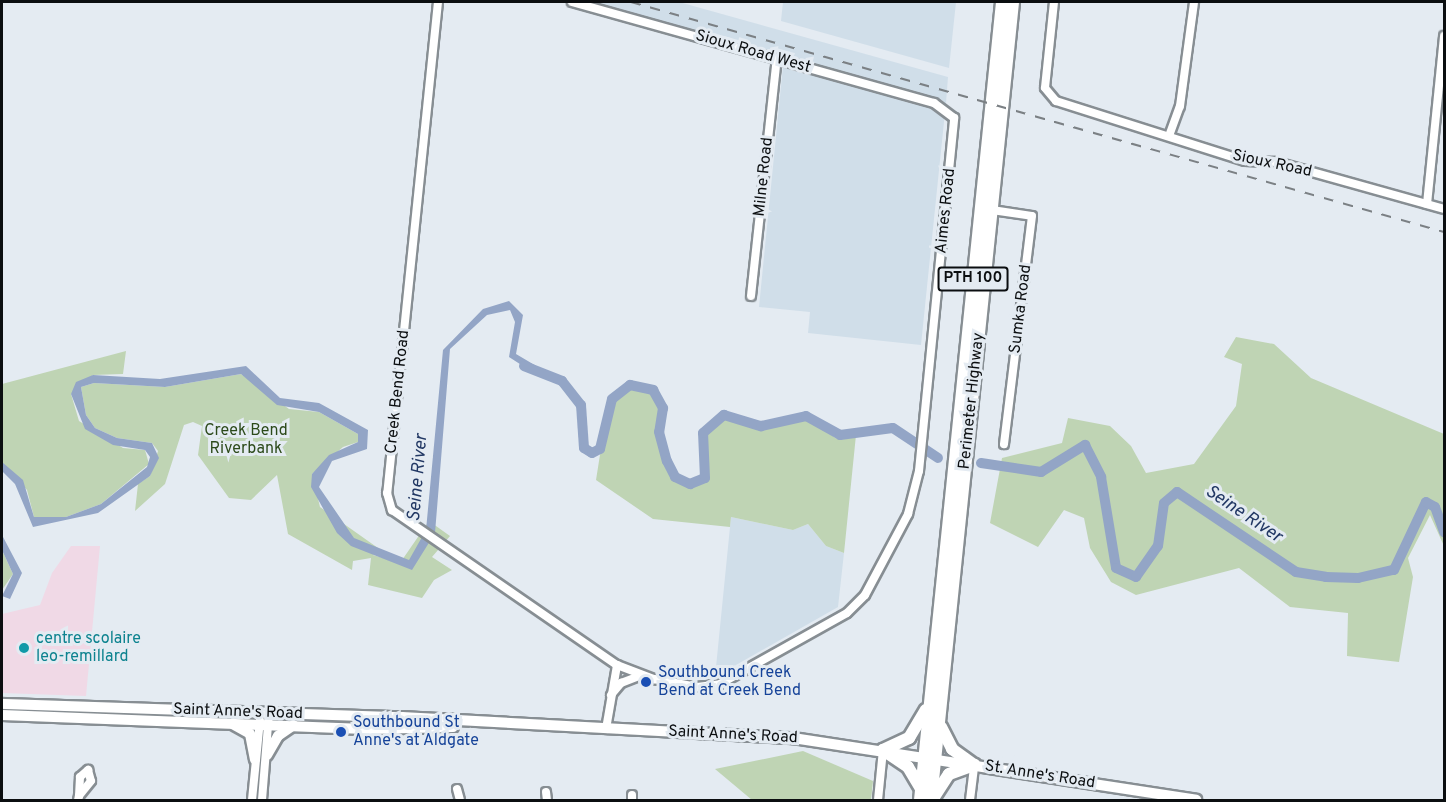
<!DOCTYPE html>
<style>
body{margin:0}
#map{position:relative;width:1446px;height:802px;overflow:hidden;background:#e4ebf2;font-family:Overpass,sans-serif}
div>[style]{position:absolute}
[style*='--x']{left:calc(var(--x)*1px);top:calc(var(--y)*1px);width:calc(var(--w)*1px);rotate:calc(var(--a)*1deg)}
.built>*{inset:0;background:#d0dee9}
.education>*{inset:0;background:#f0d9e6}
.green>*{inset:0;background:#bfd4b4}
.water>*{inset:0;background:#93a5c6}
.river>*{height:10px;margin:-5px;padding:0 5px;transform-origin:5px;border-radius:5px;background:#93a5c6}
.roads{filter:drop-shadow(2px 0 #878e93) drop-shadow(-2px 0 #878e93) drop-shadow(0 2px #878e93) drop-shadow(0 -2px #878e93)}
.minor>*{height:8px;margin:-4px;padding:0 4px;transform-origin:4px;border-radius:4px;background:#fff}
.major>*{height:10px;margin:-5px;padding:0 5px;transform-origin:5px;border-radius:5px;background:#fff}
.highway>*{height:12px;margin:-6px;padding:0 6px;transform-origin:6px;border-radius:6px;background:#fff}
.rail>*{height:1.5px;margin-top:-0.75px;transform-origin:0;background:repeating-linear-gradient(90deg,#7b8084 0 10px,transparent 0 20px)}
.dots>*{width:16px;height:16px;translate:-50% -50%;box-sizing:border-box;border:3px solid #e4ebf2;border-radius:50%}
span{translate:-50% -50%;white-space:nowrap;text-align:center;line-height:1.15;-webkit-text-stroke:6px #e4ebf2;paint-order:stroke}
.shield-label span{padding:2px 4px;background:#e4ebf2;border:2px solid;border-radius:4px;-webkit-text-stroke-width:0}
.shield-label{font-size:15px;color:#0b0e10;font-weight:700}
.street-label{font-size:16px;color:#0b0e10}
.park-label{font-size:16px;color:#2c4a1a}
.culture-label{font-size:16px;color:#0d838f}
.left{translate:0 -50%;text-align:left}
.transit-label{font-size:16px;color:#164399}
.water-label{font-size:18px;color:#223864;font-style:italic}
.frame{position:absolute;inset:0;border:3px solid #0b0e10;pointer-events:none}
</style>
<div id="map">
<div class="built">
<i style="clip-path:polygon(583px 2px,679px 2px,948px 77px,946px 103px)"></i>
<i style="clip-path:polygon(783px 2px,956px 2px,949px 68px,781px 21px)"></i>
<i style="clip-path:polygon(783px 66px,945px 112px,921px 345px,808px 333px,810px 312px,759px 307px)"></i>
<i style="clip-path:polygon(731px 517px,793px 530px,808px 524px,826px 546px,844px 553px,838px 607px,715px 677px)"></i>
</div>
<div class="education">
<i style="clip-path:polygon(71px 546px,100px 546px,86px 696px,2px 693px,2px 614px,40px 605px,52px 573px)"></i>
</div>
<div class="green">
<i style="clip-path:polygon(1236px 337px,1274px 344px,1311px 378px,1444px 434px,1444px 546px,1430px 515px,1408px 558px,1413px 577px,1399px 662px,1347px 656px,1348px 613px,1290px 607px,1239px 568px,1136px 595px,1111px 582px,1090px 548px,1084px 518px,1064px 510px,1038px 547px,990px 523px,1002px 458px,1062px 443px,1068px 418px,1110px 426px,1131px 446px,1146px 473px,1194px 464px,1236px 406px,1242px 364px,1224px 357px)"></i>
<i style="clip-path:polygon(126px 351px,123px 374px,93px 375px,71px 394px,79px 421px,123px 448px,145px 450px,149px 464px,101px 504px,66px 517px,34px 517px,27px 490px,2px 462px,2px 384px)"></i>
<i style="clip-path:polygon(241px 374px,289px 409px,319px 412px,358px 434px,358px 442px,343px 447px,312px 474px,320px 507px,378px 548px,373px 555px,400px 563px,429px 521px,450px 536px,432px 557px,452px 570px,434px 580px,422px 598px,368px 585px,371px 558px,353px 561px,352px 570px,288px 534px,277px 475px,251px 500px,229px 498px,198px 455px,202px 426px,193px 422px,184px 425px,165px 484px,135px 511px,138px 484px,150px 476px,158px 451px,152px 443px,117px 438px,95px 428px,86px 415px,81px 387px,94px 383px,165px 387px)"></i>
<i style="clip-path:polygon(647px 385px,660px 397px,659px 430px,672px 470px,691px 484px,705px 480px,707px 473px,703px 434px,726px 414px,768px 424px,807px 418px,837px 439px,856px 435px,844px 553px,826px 546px,808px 524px,793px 530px,731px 517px,730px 527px,653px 519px,596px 480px,608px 404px,624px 390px)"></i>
<i style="clip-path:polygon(2px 550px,13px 574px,2px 590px)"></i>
<i style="clip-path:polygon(803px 751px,873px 781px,871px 800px,752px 800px,715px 769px)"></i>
</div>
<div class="water">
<i style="clip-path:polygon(509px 301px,523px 315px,516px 354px,538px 367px,537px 375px,509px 357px,515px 322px,510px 310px,487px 315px,450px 349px,435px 533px,412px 570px,351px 546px,337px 533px,311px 487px,312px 474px,329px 455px,358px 442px,358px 434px,319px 412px,277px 405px,241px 374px,165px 387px,94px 383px,81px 387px,86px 415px,95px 428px,117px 438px,152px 443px,159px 458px,150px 476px,98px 513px,33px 527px,15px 484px,2px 471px,2px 462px,23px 480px,34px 517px,66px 517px,101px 504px,147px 467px,150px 457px,145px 450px,113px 445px,85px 429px,71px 394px,76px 382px,93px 375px,160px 379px,246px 366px,280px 398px,319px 403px,368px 430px,367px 449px,332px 461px,319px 487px,354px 538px,409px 560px,426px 530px,443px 350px,483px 309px)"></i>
<i style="clip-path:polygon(2px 535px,22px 573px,10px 599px,2px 596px,13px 574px,2px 550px)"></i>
</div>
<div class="river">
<i style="--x:524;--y:366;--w:41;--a:21.5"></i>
<i style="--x:562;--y:381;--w:31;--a:52"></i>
<i style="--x:581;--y:405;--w:43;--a:86"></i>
<i style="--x:584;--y:448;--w:9;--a:32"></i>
<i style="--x:592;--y:453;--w:9;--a:-27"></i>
<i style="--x:600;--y:449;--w:51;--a:-76.5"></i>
<i style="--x:612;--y:399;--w:23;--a:-38"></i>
<i style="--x:630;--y:385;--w:24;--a:12"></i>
<i style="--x:653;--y:390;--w:21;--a:61"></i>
<i style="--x:663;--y:408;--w:24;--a:99"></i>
<i style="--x:659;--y:432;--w:30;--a:75"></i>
<i style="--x:667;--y:461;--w:18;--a:63"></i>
<i style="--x:675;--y:477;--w:17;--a:25"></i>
<i style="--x:690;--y:484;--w:16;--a:-22"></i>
<i style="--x:705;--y:478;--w:45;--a:-92.5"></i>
<i style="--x:703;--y:433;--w:28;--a:-41"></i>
<i style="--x:724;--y:415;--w:39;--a:17"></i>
<i style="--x:761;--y:426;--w:46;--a:-12.5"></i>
<i style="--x:806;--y:416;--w:39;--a:29"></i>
<i style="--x:840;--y:435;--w:53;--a:-7.5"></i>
<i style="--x:893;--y:428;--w:54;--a:33.7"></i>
<i style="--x:981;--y:463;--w:61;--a:8.5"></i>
<i style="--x:1041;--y:472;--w:52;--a:-31.5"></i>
<i style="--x:1085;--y:445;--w:36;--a:63"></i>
<i style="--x:1101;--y:477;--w:92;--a:80.6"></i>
<i style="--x:1116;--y:568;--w:22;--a:24"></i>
<i style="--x:1136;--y:577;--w:38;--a:-55"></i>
<i style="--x:1158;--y:546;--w:43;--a:-82.1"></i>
<i style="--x:1164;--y:503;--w:17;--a:-40"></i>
<i style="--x:1177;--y:492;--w:143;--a:33.9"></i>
<i style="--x:1296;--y:572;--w:30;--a:9"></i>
<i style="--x:1326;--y:577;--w:32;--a:2"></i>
<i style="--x:1358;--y:578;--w:37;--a:-13"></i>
<i style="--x:1394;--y:570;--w:75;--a:-64.8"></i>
<i style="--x:1426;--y:502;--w:10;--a:29"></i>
<i style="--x:1435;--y:507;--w:27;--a:70"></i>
</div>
<div class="roads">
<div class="minor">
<i style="--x:438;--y:2;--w:494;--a:95.9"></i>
<i style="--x:387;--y:493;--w:18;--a:74"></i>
<i style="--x:392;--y:510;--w:273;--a:34.6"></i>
<i style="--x:617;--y:665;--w:40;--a:21"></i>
<i style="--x:654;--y:679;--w:44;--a:10.5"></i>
<i style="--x:697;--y:687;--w:23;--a:-7"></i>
<i style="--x:720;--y:684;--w:145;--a:-29.2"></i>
<i style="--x:847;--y:613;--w:25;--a:-45"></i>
<i style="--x:865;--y:595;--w:92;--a:-62"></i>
<i style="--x:908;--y:514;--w:44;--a:-75.7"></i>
<i style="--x:919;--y:471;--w:355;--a:-84.3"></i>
<i style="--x:954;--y:118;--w:25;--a:-143"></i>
<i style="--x:934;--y:103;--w:376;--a:-164.4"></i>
<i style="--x:1054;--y:2;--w:86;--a:96"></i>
<i style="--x:1045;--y:88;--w:17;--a:50"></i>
<i style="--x:1056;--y:101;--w:198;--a:17.6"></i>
<i style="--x:1245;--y:161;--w:31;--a:2"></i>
<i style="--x:1276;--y:162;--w:174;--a:15.6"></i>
<i style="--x:1169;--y:136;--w:32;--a:-70"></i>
<i style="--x:1180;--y:106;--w:105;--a:-82.3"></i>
<i style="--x:1427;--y:204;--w:169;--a:-84.2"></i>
<i style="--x:992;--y:210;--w:40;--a:8.5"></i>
<i style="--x:1032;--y:216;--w:230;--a:97"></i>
<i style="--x:751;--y:296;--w:239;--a:-83.8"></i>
<i style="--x:611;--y:695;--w:16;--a:-50"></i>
<i style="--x:621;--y:683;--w:22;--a:-21"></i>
<i style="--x:606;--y:729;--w:65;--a:-80.2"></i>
<i style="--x:457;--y:789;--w:11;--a:75"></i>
<i style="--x:546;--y:792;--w:8;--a:83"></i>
<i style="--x:78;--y:800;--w:4;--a:-76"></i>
<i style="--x:79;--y:796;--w:19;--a:-87"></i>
<i style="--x:80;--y:777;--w:11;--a:-41"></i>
<i style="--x:88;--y:770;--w:11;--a:75"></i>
<i style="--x:91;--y:781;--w:19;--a:129"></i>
<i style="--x:252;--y:800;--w:80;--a:-84.3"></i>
<i style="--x:262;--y:800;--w:87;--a:-85.4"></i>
<i style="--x:632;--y:800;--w:5;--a:-90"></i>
<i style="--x:878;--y:800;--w:50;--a:-84.3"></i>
<i style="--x:970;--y:800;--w:35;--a:-83"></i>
</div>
<div class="major">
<i style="--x:2;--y:704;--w:400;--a:1.9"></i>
<i style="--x:402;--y:717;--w:392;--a:3.1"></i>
<i style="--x:793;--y:738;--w:408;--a:8.7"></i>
<i style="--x:2;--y:715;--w:369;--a:2.2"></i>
<i style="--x:371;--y:729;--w:82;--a:-1.4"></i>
<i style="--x:234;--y:725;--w:18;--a:29"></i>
<i style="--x:250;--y:734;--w:26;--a:79"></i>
<i style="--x:267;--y:755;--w:22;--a:-60"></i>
<i style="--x:278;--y:736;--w:19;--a:-35"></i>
</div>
<div class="highway">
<i style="--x:941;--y:727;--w:25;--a:63"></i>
<i style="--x:952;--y:749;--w:27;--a:36"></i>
<i style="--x:883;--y:750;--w:29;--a:-25"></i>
<i style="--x:909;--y:738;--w:33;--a:-59"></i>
<i style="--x:883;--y:750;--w:30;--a:34"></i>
<i style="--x:908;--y:767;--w:26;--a:59"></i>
<i style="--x:934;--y:797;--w:27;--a:-57"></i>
<i style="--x:949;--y:774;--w:27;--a:-20"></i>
<i style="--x:920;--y:800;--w:802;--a:-84.13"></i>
<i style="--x:931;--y:800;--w:802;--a:-84.13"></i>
</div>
</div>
<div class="rail">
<i style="--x:631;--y:2;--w:845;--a:15.8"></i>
</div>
<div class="dots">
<i style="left:24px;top:648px;background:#0f9aa8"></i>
<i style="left:646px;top:682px;background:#1a4fb4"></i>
<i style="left:341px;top:732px;background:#1a4fb4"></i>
</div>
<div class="shield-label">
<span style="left:973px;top:279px">PTH 100</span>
</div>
<div class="street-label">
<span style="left:753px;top:52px;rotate:16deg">Sioux Road West</span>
<span style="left:1272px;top:164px;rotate:12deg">Sioux Road</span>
<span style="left:764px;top:177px;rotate:-84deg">Milne Road</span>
<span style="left:946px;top:211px;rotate:-84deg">Aimes Road</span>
<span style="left:1021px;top:309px;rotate:-83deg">Sumka Road</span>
<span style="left:398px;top:392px;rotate:-84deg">Creek Bend Road</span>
<span style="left:972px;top:401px;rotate:-84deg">Perimeter Highway</span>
<span style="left:238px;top:712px;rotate:2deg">Saint Anne's Road</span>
<span style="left:733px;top:735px;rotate:3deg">Saint Anne's Road</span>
<span style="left:1040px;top:775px;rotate:9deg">St. Anne's Road</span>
</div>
<div class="park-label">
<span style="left:246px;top:440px">Creek Bend<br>Riverbank</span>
</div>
<div class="culture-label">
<span class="left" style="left:36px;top:648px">centre scolaire<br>leo-remillard</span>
</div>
<div class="transit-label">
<span class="left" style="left:658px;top:682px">Southbound Creek<br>Bend at Creek Bend</span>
<span class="left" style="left:353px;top:732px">Southbound St<br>Anne's at Aldgate</span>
</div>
<div class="water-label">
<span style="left:419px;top:478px;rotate:-85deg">Seine River</span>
<span style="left:1243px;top:515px;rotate:34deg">Seine River</span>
</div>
<div class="frame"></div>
</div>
